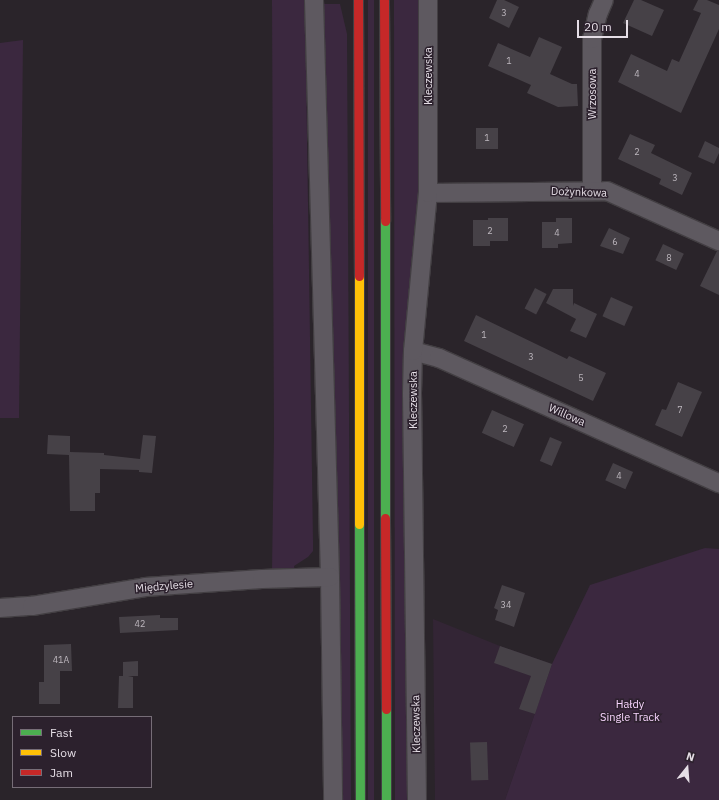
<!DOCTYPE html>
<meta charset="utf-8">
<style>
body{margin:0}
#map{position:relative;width:719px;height:800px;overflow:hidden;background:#2a242a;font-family:"IBM Plex Sans",sans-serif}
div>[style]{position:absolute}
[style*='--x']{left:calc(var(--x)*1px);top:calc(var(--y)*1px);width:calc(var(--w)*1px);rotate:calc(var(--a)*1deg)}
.built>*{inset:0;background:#332535}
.green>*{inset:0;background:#3b283f;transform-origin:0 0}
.building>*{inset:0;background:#464147;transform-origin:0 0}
.roads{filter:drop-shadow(1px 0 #433f43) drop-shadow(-1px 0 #433f43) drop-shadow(0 1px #433f43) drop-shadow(0 -1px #433f43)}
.street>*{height:18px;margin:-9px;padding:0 9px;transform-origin:9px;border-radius:9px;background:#5e5960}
.fast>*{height:9px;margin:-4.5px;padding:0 4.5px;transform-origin:4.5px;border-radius:4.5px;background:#4caf50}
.slow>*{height:9px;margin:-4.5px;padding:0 4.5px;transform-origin:4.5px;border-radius:4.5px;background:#ffc107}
.jam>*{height:9px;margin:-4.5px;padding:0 4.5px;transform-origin:4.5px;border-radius:4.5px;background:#c62828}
span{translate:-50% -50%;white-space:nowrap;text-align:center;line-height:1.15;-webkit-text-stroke:3px #2c212d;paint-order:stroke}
.number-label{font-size:9px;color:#bdb7be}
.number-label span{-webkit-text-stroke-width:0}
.street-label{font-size:11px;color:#e5dee6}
.park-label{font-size:11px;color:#f8d5fe}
.legend{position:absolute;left:12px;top:716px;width:140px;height:72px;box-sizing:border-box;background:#2c212d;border:1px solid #766d77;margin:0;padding:5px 7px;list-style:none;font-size:12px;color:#e5dee6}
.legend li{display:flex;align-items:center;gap:8px;height:20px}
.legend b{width:20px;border:1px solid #766d77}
.north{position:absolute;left:667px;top:748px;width:40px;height:40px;-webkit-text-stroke:3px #2c212d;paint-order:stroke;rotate:17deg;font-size:11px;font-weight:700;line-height:16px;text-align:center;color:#e5dee6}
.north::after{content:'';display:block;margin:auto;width:14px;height:18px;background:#e5dee6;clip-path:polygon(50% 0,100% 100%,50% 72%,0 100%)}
.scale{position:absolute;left:577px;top:20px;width:51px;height:18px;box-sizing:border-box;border:2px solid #e5dee6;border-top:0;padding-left:5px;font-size:12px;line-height:14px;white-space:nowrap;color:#e5dee6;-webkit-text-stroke:3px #2c212d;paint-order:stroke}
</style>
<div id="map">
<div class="built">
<i style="clip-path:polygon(433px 619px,500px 646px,552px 664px,505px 800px,435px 800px)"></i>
</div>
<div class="green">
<i style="clip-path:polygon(272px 0,305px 0,313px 542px,313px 551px,308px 557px,294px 566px,295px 571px,272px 570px,274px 436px)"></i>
<i style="left:368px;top:0;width:6px;height:800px"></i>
<i style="clip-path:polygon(394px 0,421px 0,421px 175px,410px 800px,395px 800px)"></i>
<i style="clip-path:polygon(323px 4px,340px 4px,347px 34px,351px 800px,341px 800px)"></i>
<i style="clip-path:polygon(23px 40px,19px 418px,0 418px,0 43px)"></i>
<i style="clip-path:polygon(705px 548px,719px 549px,719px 800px,505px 800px,552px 664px,590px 585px)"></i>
</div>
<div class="building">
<i style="clip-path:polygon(497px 0,504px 0,519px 7px,509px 28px,489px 18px)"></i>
<i style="clip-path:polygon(634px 0,641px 0,664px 10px,652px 36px,623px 23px)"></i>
<i style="clip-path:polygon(698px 0,707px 0,719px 5px,719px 29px,681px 113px,618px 82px,631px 54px,667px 71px,672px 59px,679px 62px,701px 13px,693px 10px)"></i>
<i style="clip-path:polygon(539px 37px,562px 47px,550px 74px,572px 84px,577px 84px,578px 106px,558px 107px,527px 93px,531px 85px,488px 66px,498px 43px,530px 57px)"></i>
<i style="left:476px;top:128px;width:22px;height:21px"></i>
<i style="clip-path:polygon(630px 134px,655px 145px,651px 153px,692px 173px,682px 195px,659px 184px,661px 179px,618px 159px)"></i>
<i style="clip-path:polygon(705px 141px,719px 148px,719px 153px,714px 164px,698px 157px)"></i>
<i style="clip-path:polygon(488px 218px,508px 218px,508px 241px,490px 241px,490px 246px,473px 246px,473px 220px,488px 220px)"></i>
<i style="clip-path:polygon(556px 218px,572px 218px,572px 243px,558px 244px,558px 248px,542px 248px,542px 222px,556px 222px)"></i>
<i style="clip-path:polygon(609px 228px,630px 238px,623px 254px,600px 246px)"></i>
<i style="left:663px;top:244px;width:23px;height:18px;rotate:25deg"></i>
<i style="clip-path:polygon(717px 251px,719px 251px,719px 295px,700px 286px)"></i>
<i style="left:535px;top:288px;width:13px;height:23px;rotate:27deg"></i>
<i style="clip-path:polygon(553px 289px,573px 289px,573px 306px,574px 303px,597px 314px,586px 338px,570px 331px,576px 319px,546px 303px)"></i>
<i style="left:611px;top:297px;width:24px;height:21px;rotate:24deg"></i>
<i style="clip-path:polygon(476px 315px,567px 359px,569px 356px,606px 373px,593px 401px,464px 341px)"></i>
<i style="clip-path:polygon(678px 382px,702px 392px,682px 437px,655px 425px,662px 409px,666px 410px)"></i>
<i style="left:492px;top:410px;width:35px;height:25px;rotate:24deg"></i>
<i style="clip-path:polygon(48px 435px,70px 436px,70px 452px,104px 453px,104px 455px,140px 459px,143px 435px,156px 436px,152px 473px,139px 472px,139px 470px,100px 469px,100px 493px,95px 493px,95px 511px,70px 511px,69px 455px,47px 454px)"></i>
<i style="left:550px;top:437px;width:13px;height:26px;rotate:23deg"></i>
<i style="left:613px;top:463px;width:22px;height:19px;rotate:24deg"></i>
<i style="clip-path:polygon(502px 585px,525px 593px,514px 627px,495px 620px,498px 610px,494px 608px)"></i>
<i style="clip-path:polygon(160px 615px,160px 618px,178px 618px,178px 630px,120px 633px,119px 617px)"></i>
<i style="clip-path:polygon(71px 644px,72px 671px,60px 671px,60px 704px,39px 704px,39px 682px,44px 682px,44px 645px)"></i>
<i style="clip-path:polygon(500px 646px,552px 664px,535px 714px,519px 709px,531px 676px,494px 663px)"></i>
<i style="clip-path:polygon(138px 661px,138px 676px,128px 676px,133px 677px,133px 708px,118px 708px,119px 676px,123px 676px,123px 662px)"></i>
<i style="left:487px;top:742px;width:38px;height:17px;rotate:88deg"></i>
</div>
<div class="roads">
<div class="street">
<i style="--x:314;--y:0;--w:577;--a:88.41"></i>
<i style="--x:330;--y:577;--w:223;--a:89.2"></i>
<i style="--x:592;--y:190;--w:151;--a:-90"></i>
<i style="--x:592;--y:39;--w:26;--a:-77"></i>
<i style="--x:598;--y:14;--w:15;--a:-67"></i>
<i style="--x:428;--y:193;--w:179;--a:-0.6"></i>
<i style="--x:607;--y:191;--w:123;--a:24.1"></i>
<i style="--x:413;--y:351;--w:27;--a:15"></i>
<i style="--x:439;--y:358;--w:307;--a:24.1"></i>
<i style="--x:0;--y:608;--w:32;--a:-4"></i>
<i style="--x:32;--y:606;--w:115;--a:-9.5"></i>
<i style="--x:145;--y:587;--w:117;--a:-3.9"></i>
<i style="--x:262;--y:579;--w:68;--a:-1.7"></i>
<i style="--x:417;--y:800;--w:406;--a:-90.7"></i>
<i style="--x:412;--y:394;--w:43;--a:-88.7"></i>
<i style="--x:413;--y:351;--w:159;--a:-84.6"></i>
<i style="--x:428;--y:193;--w:193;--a:-90"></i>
</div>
<div class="fast">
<i style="--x:385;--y:221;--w:297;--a:90"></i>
<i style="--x:359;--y:524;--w:276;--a:89.8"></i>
<i style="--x:386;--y:709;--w:91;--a:90"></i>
</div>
<div class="slow">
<i style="--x:359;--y:276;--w:248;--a:90"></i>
</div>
<div class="jam">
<i style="--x:358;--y:0;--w:276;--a:89.8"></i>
<i style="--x:384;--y:0;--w:221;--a:89.7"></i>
<i style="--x:385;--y:518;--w:191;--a:89.7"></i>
</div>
</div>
<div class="number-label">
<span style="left:504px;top:13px">3</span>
<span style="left:509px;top:61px">1</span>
<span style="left:637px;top:74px">4</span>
<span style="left:487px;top:138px">1</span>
<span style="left:637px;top:152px">2</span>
<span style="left:675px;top:178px">3</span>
<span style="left:490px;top:231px">2</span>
<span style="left:557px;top:233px">4</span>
<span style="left:615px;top:242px">6</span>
<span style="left:669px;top:258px">8</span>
<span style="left:484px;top:335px">1</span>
<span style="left:531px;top:357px">3</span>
<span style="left:581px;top:378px">5</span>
<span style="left:680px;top:410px">7</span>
<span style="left:505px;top:429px">2</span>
<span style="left:619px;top:476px">4</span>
<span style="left:506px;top:605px">34</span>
<span style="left:140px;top:624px">42</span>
<span style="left:61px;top:660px">41A</span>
</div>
<div class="street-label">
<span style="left:428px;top:76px;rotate:-90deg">Kleczewska</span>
<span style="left:592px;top:94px;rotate:-90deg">Wrzosowa</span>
<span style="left:579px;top:192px;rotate:2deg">Dożynkowa</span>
<span style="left:413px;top:400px;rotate:-90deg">Kleczewska</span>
<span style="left:567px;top:415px;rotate:24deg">Willowa</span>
<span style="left:164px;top:586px;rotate:-5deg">Międzylesie</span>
<span style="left:416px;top:724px;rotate:-91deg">Kleczewska</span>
</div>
<div class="park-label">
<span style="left:630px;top:711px">Hałdy<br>Single Track</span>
</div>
<ul class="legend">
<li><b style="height:5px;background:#4caf50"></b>Fast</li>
<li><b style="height:5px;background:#ffc107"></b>Slow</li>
<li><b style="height:5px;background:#c62828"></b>Jam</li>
</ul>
<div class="north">N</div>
<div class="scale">20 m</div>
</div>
